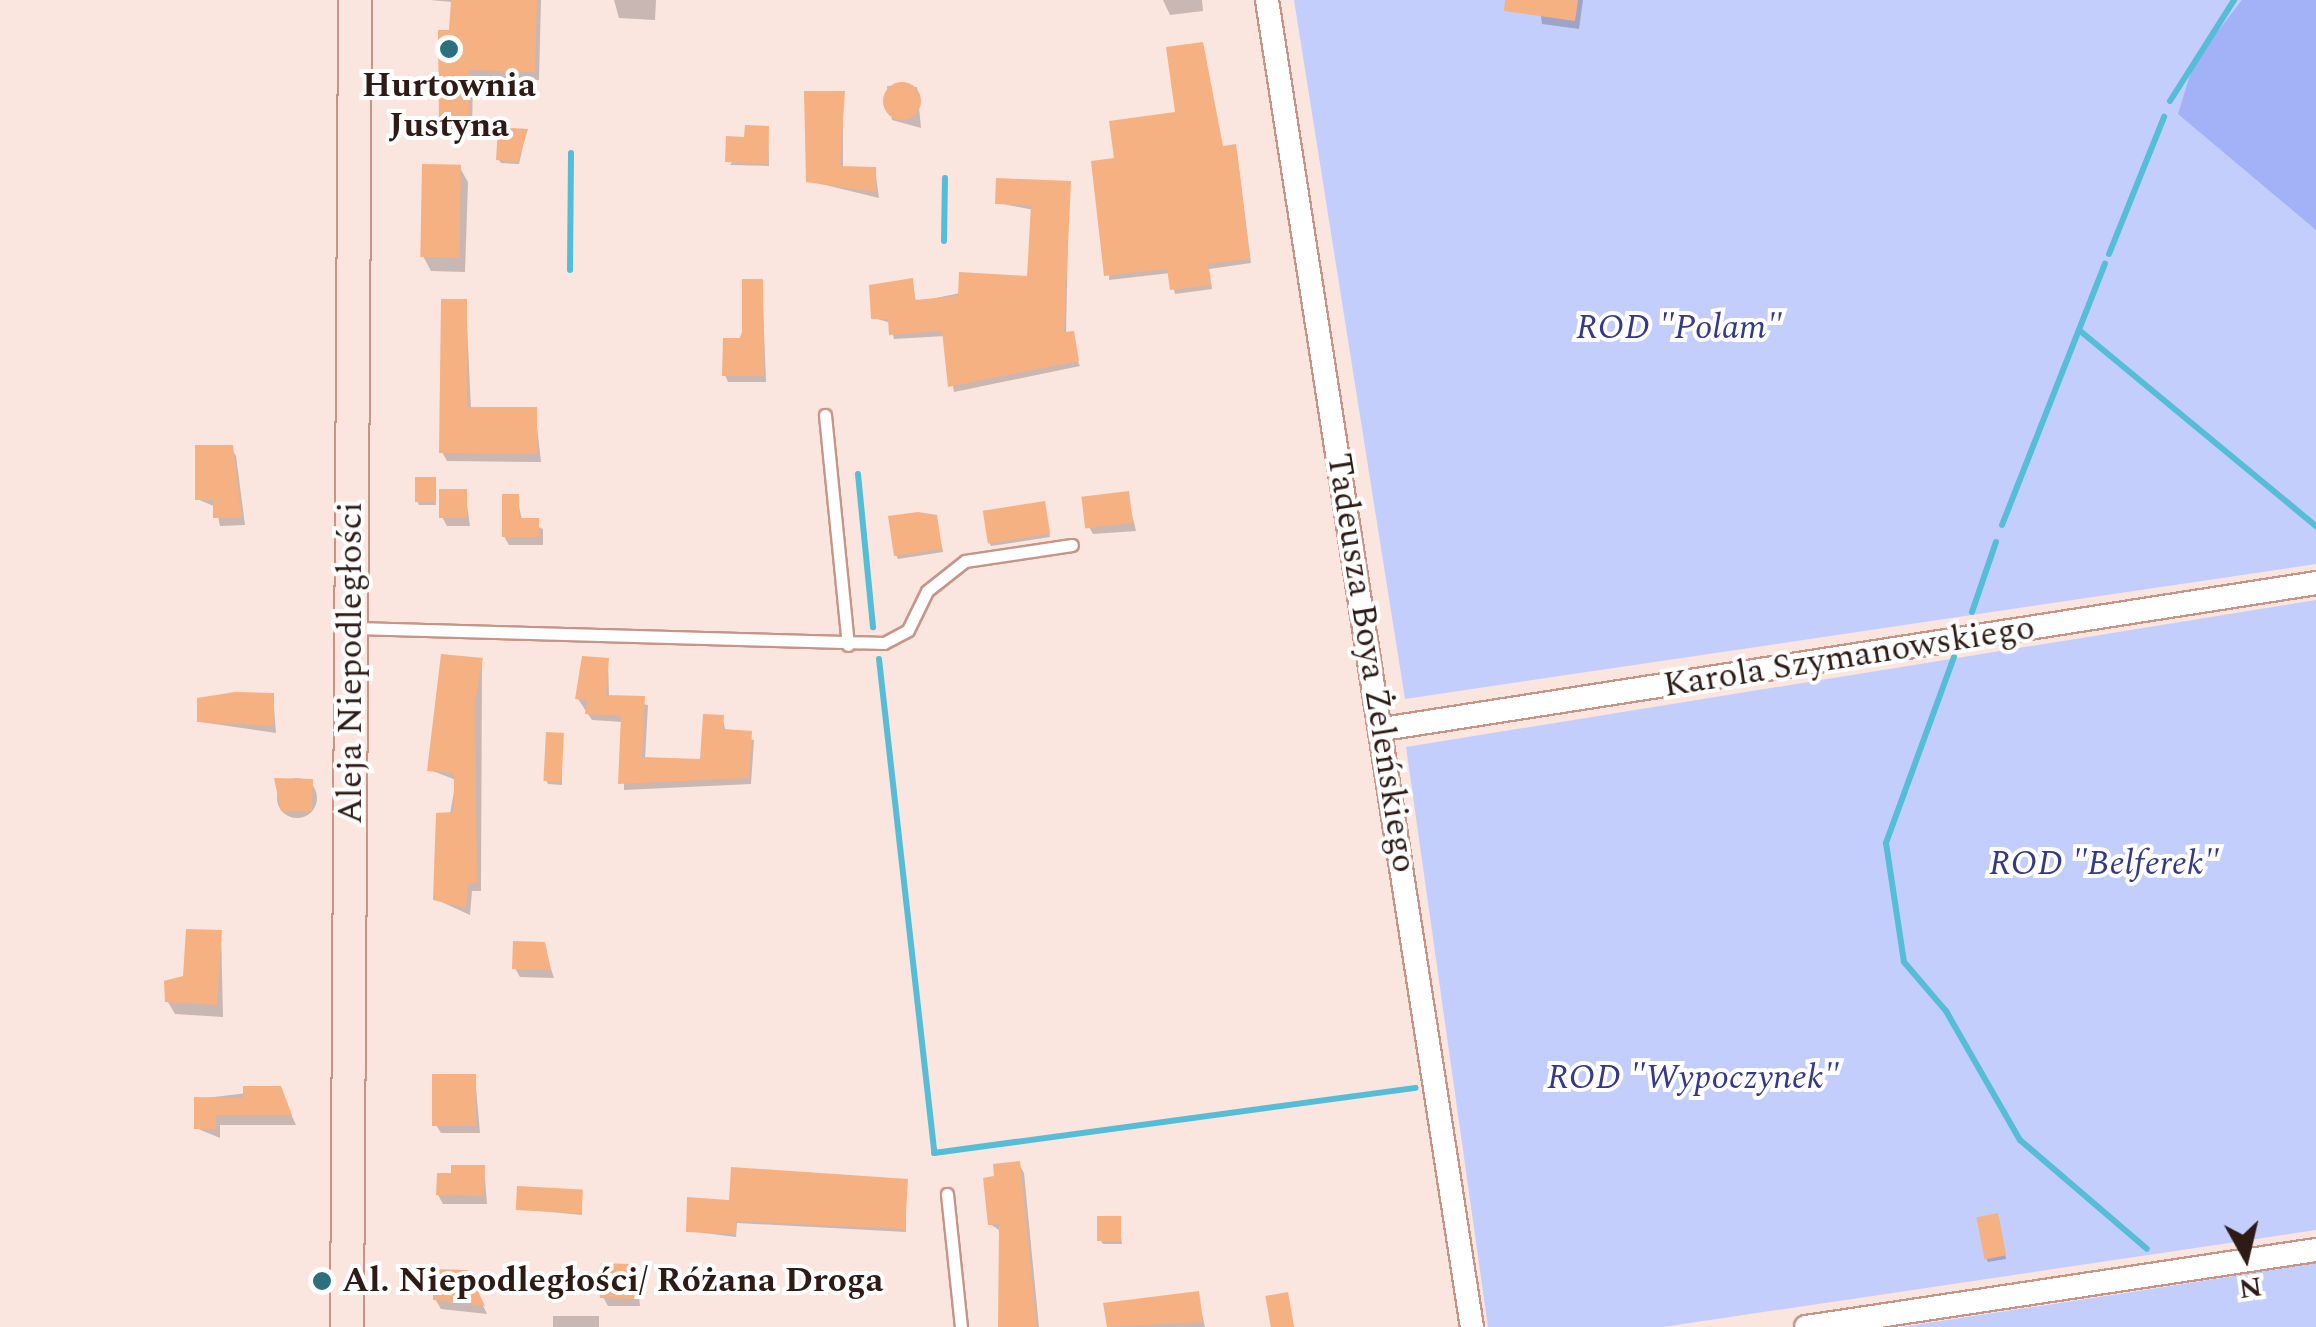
<!DOCTYPE html>
<meta charset="utf-8">
<style>
body{margin:0}
#map{position:relative;width:2316px;height:1327px;overflow:hidden;background:#fbe5df;font-family:Spectral,serif}
div>[style]{position:absolute}
[style*='--x']{left:calc(var(--x)*1px);top:calc(var(--y)*1px);width:calc(var(--w)*1px);rotate:calc(var(--a)*1deg)}
.green>*{inset:0;background:#c4cefc}
.forest>*{inset:0;background:#a3b1f7}
.shadow>*{inset:0;background:#0003;transform-origin:0 0}
.round{border-radius:50%}
.stream>*{height:6px;margin:-3px;padding:0 3px;transform-origin:3px;border-radius:3px;background:#56bdd6}
.building>*{inset:0;background:#f5b182;transform-origin:0 0}
.roads{filter:drop-shadow(2px 0 #c79587) drop-shadow(-2px 0 #c79587) drop-shadow(0 2px #c79587) drop-shadow(0 -2px #c79587)}
.lane>*{height:11px;margin:-5.5px;padding:0 5.5px;transform-origin:5.5px;border-radius:5.5px;background:#fff}
.street>*{height:22px;margin:-11px;padding:0 11px;transform-origin:11px;border-radius:11px;background:#fff}
.secondary>*{height:32px;margin:-16px;padding:0 16px;transform-origin:16px;border-radius:16px;background:#fae5df}
.dots>*{width:28px;height:28px;translate:-50% -50%;box-sizing:border-box;border:5px solid #fff;border-radius:50%}
span{translate:-50% -50%;white-space:nowrap;text-align:center;line-height:1.15;-webkit-text-stroke:8px #fff;paint-order:stroke}
.poi-label{font-size:35px;color:#2e1b16;font-weight:700}
.left{translate:0 -50%;text-align:left}
.park-label{font-size:35px;color:#343989;font-style:italic}
.street-label{font-size:35px;color:#2e1b16}
.north{position:absolute;left:2196px;top:1207px;width:100px;height:100px;-webkit-text-stroke:8px #fff;paint-order:stroke;rotate:172deg;font-size:28px;font-weight:700;line-height:40px;text-align:center;color:#2e1b16}
.north::after{content:'';display:block;margin:auto;width:35px;height:45px;background:#2e1b16;clip-path:polygon(50% 0,100% 100%,50% 72%,0 100%)}
</style>
<div id="map">
<div class="green">
<i style="clip-path:polygon(1294px 0,2316px 0,2316px 564px,1405px 699px)"></i>
<i style="clip-path:polygon(2316px 600px,2316px 1230px,1663px 1327px,1488px 1327px,1406px 747px)"></i>
<i style="clip-path:polygon(2316px 1263px,2316px 1327px,1901px 1327px,2119px 1294px)"></i>
</div>
<div class="forest">
<i style="clip-path:polygon(2242px 0,2316px 0,2316px 230px,2178px 114px,2194px 62px)"></i>
</div>
<div class="shadow">
<i style="clip-path:polygon(541px 0,539px 80px,473px 77px,472px 131px,447px 131px,452px 2px,430px 0)"></i>
<i style="clip-path:polygon(614px 0,656px 0,655px 20px,619px 18px)"></i>
<i style="clip-path:polygon(1163px 0,1202px 0,1203px 11px,1170px 15px)"></i>
<i style="clip-path:polygon(1539px 0,1583px 0,1579px 29px,1542px 24px)"></i>
<i style="clip-path:polygon(1202px 45px,1223px 148px,1237px 151px,1251px 263px,1209px 269px,1212px 289px,1175px 294px,1170px 273px,1109px 280px,1116px 161px,1178px 115px)"></i>
<i style="clip-path:polygon(887px 86px,917px 87px,921px 128px,892px 120px)"></i>
<i style="clip-path:polygon(843px 94px,843px 169px,875px 169px,879px 198px,809px 181px)"></i>
<i style="clip-path:polygon(768px 128px,769px 166px,730px 165px,747px 140px)"></i>
<i style="clip-path:polygon(526px 132px,519px 164px,501px 163px,499px 160px)"></i>
<i style="clip-path:polygon(460px 168px,468px 182px,465px 272px,431px 271px,423px 256px)"></i>
<i style="clip-path:polygon(1069px 183px,1066px 335px,1080px 366px,954px 392px,945px 336px,894px 339px,891px 323px,874px 318px,912px 281px,916px 302px,1029px 279px,1034px 210px,998px 203px)"></i>
<i style="clip-path:polygon(762px 282px,766px 382px,728px 382px,725px 375px)"></i>
<i style="clip-path:polygon(466px 302px,471px 409px,535px 409px,541px 462px,447px 461px,442px 452px)"></i>
<i style="clip-path:polygon(231px 448px,236px 456px,245px 525px,220px 526px,216px 507px,197px 499px)"></i>
<i style="clip-path:polygon(434px 480px,436px 505px,419px 505px,417px 501px)"></i>
<i style="clip-path:polygon(465px 491px,470px 526px,447px 526px,442px 517px)"></i>
<i style="clip-path:polygon(1127px 494px,1136px 531px,1093px 534px,1088px 525px)"></i>
<i style="clip-path:polygon(517px 497px,522px 520px,543px 529px,543px 545px,509px 545px,504px 536px)"></i>
<i style="clip-path:polygon(1044px 503px,1050px 537px,991px 546px,989px 542px)"></i>
<i style="clip-path:polygon(936px 518px,943px 552px,898px 559px,896px 555px)"></i>
<i style="clip-path:polygon(482px 660px,481px 891px,472px 891px,470px 915px,435px 899px,456px 780px,430px 770px)"></i>
<i style="clip-path:polygon(608px 660px,609px 697px,648px 705px,645px 759px,702px 762px,722px 717px,726px 732px,754px 740px,751px 784px,624px 790px,623px 722px,592px 720px,578px 699px)"></i>
<i style="clip-path:polygon(273px 695px,276px 733px,200px 722px)"></i>
<i style="clip-path:polygon(562px 736px,562px 785px,548px 784px,546px 780px)"></i>
<i class="round" style="left:277px;top:778px;width:40px;height:40px"></i>
<i style="clip-path:polygon(221px 932px,223px 1017px,175px 1014px,168px 1002px)"></i>
<i style="clip-path:polygon(543px 945px,554px 978px,520px 977px,515px 968px)"></i>
<i style="clip-path:polygon(475px 1076px,480px 1133px,441px 1133px,436px 1125px)"></i>
<i style="clip-path:polygon(280px 1089px,296px 1125px,220px 1125px,220px 1138px,196px 1128px,197px 1099px)"></i>
<i style="clip-path:polygon(1019px 1164px,1024px 1173px,1039px 1327px,1000px 1327px,1002px 1232px,990px 1224px,997px 1178px)"></i>
<i style="clip-path:polygon(484px 1168px,487px 1204px,443px 1204px,438px 1195px)"></i>
<i style="clip-path:polygon(906px 1182px,906px 1232px,737px 1223px,736px 1237px,688px 1231px,731px 1202px)"></i>
<i style="clip-path:polygon(581px 1192px,582px 1215px,519px 1209px)"></i>
<i style="clip-path:polygon(1119px 1218px,1122px 1244px,1103px 1244px,1101px 1241px)"></i>
<i style="clip-path:polygon(1999px 1219px,2006px 1259px,1988px 1262px,1986px 1258px)"></i>
<i style="clip-path:polygon(635px 1266px,640px 1306px,608px 1306px,603px 1297px)"></i>
<i style="clip-path:polygon(471px 1281px,487px 1314px,441px 1309px,435px 1299px)"></i>
<i style="clip-path:polygon(1197px 1293px,1205px 1327px,1110px 1327px,1106px 1305px)"></i>
<i style="left:553px;top:1316px;width:46px;height:11px"></i>
</div>
<div class="stream">
<i style="--x:2170;--y:101;--w:120;--a:-57.6"></i>
<i style="--x:944;--y:241;--w:63;--a:-89.1"></i>
<i style="--x:2109;--y:254;--w:148;--a:-68.1"></i>
<i style="--x:570;--y:270;--w:117;--a:-89.5"></i>
<i style="--x:2079;--y:330;--w:308;--a:39.6"></i>
<i style="--x:858;--y:474;--w:154;--a:84.4"></i>
<i style="--x:2002;--y:525;--w:281;--a:-68.5"></i>
<i style="--x:1972;--y:612;--w:74;--a:-71.1"></i>
<i style="--x:1954;--y:657;--w:198;--a:110.1"></i>
<i style="--x:1886;--y:843;--w:120;--a:81.4"></i>
<i style="--x:1904;--y:962;--w:65;--a:49.4"></i>
<i style="--x:1946;--y:1011;--w:149;--a:60.2"></i>
<i style="--x:2020;--y:1140;--w:167;--a:40.6"></i>
<i style="--x:879;--y:659;--w:497;--a:83.6"></i>
<i style="--x:934;--y:1153;--w:486;--a:-7.7"></i>
</div>
<div class="building">
<i style="clip-path:polygon(451px 0,537px 0,535px 72px,469px 70px,469px 123px,439px 123px,438px 30px,449px 30px)"></i>
<i style="clip-path:polygon(1505px 0,1578px 0,1575px 21px,1504px 11px)"></i>
<i style="clip-path:polygon(1203px 42px,1223px 146px,1236px 144px,1250px 259px,1208px 264px,1211px 285px,1170px 290px,1167px 269px,1104px 276px,1091px 161px,1114px 158px,1109px 121px,1175px 112px,1166px 47px)"></i>
<i class="round" style="left:883px;top:82px;width:38px;height:38px"></i>
<i style="clip-path:polygon(804px 91px,845px 91px,840px 166px,876px 167px,876px 192px,806px 182px)"></i>
<i style="clip-path:polygon(745px 125px,769px 126px,768px 164px,725px 162px,726px 136px,744px 137px)"></i>
<i style="clip-path:polygon(498px 127px,528px 129px,518px 162px,496px 160px)"></i>
<i style="left:422px;top:164px;width:39px;height:93px;rotate:1deg"></i>
<i style="clip-path:polygon(996px 178px,1071px 181px,1064px 332px,1074px 331px,1079px 361px,948px 387px,942px 331px,889px 335px,888px 319px,871px 319px,869px 285px,913px 278px,915px 300px,958px 296px,959px 272px,1027px 276px,1031px 205px,995px 204px)"></i>
<i style="clip-path:polygon(742px 279px,763px 279px,764px 376px,722px 376px,723px 338px,742px 338px)"></i>
<i style="clip-path:polygon(441px 299px,467px 299px,467px 407px,537px 407px,537px 454px,439px 453px)"></i>
<i style="clip-path:polygon(195px 445px,233px 445px,242px 518px,213px 518px,213px 500px,195px 500px)"></i>
<i style="left:415px;top:477px;width:21px;height:25px"></i>
<i style="left:439px;top:489px;width:28px;height:29px"></i>
<i style="left:1129px;top:491px;width:32px;height:48px;rotate:83deg"></i>
<i style="clip-path:polygon(502px 494px,519px 494px,519px 518px,539px 518px,539px 537px,502px 537px)"></i>
<i style="left:1045px;top:501px;width:33px;height:63px;rotate:81deg"></i>
<i style="clip-path:polygon(918px 512px,937px 515px,942px 549px,894px 556px,888px 516px)"></i>
<i style="clip-path:polygon(441px 654px,483px 658px,475px 701px,477px 883px,468px 883px,466px 908px,433px 900px,436px 813px,454px 812px,454px 773px,427px 771px)"></i>
<i style="clip-path:polygon(582px 656px,609px 658px,606px 695px,645px 696px,642px 757px,700px 759px,703px 714px,724px 715px,723px 729px,752px 731px,749px 778px,618px 784px,621px 716px,585px 714px,587px 700px,575px 699px)"></i>
<i style="clip-path:polygon(235px 692px,274px 693px,274px 726px,197px 722px,197px 698px)"></i>
<i style="left:546px;top:732px;width:18px;height:49px;rotate:3deg"></i>
<i style="clip-path:polygon(274px 778px,313px 779px,312px 811px,281px 811px)"></i>
<i style="clip-path:polygon(186px 929px,222px 930px,217px 1005px,165px 1002px,164px 981px,183px 976px)"></i>
<i style="clip-path:polygon(513px 941px,545px 942px,551px 970px,512px 969px)"></i>
<i style="left:432px;top:1074px;width:44px;height:52px"></i>
<i style="clip-path:polygon(243px 1086px,281px 1086px,292px 1115px,216px 1115px,216px 1129px,194px 1129px,194px 1097px,243px 1098px)"></i>
<i style="clip-path:polygon(1020px 1161px,1037px 1327px,998px 1327px,999px 1224px,988px 1225px,983px 1178px,994px 1176px,993px 1164px)"></i>
<i style="clip-path:polygon(451px 1165px,485px 1165px,484px 1196px,436px 1195px,437px 1173px,451px 1173px)"></i>
<i style="clip-path:polygon(731px 1167px,908px 1179px,905px 1229px,736px 1221px,736px 1234px,686px 1232px,687px 1197px,729px 1200px)"></i>
<i style="left:517px;top:1186px;width:66px;height:24px;rotate:3deg"></i>
<i style="left:1998px;top:1213px;width:43px;height:22px;rotate:79deg"></i>
<i style="left:1097px;top:1216px;width:24px;height:25px"></i>
<i style="left:601px;top:1263px;width:35px;height:35px;rotate:2deg"></i>
<i style="clip-path:polygon(433px 1269px,468px 1270px,485px 1306px,433px 1300px)"></i>
<i style="clip-path:polygon(1199px 1291px,1203px 1322px,1107px 1327px,1103px 1303px)"></i>
<i style="left:1288px;top:1292px;width:36px;height:23px;rotate:80deg"></i>
</div>
<div class="roads">
<div class="lane">
<i style="--x:825;--y:415;--w:231;--a:84.3"></i>
<i style="--x:356;--y:628;--w:528;--a:1.63"></i>
<i style="--x:884;--y:643;--w:27;--a:-28"></i>
<i style="--x:908;--y:630;--w:43;--a:-64"></i>
<i style="--x:927;--y:591;--w:48;--a:-38.3"></i>
<i style="--x:965;--y:561;--w:108;--a:-8.5"></i>
<i style="--x:947;--y:1194;--w:134;--a:84"></i>
</div>
<div class="street">
<i style="--x:1267;--y:0;--w:1343;--a:81.22"></i>
<i style="--x:1383;--y:729;--w:944;--a:-8.89"></i>
<i style="--x:1806;--y:1327;--w:516;--a:-8.59"></i>
</div>
<div class="secondary">
<i style="--x:347;--y:1327;--w:1327;--a:-89.65"></i>
</div>
</div>
<div class="dots">
<i style="left:449px;top:49px;background:#2c7080"></i>
<i style="left:322px;top:1281px;background:#2c7080"></i>
</div>
<div class="poi-label">
<span style="left:449px;top:106px">Hurtownia<br>Justyna</span>
<span class="left" style="left:342px;top:1281px">Al. Niepodległości/ Różana Droga</span>
</div>
<div class="park-label">
<span style="left:1679px;top:328px">ROD "Polam"</span>
<span style="left:2104px;top:864px">ROD "Belferek"</span>
<span style="left:1693px;top:1078px">ROD "Wypoczynek"</span>
</div>
<div class="street-label">
<span style="left:1849px;top:657px;rotate:-9deg">Karola Szymanowskiego</span>
<span style="left:351px;top:663px;rotate:-90deg">Aleja Niepodległości</span>
<span style="left:1371px;top:663px;rotate:81deg">Tadeusza Boya Żeleńskiego</span>
</div>
<div class="north">N</div>
</div>
